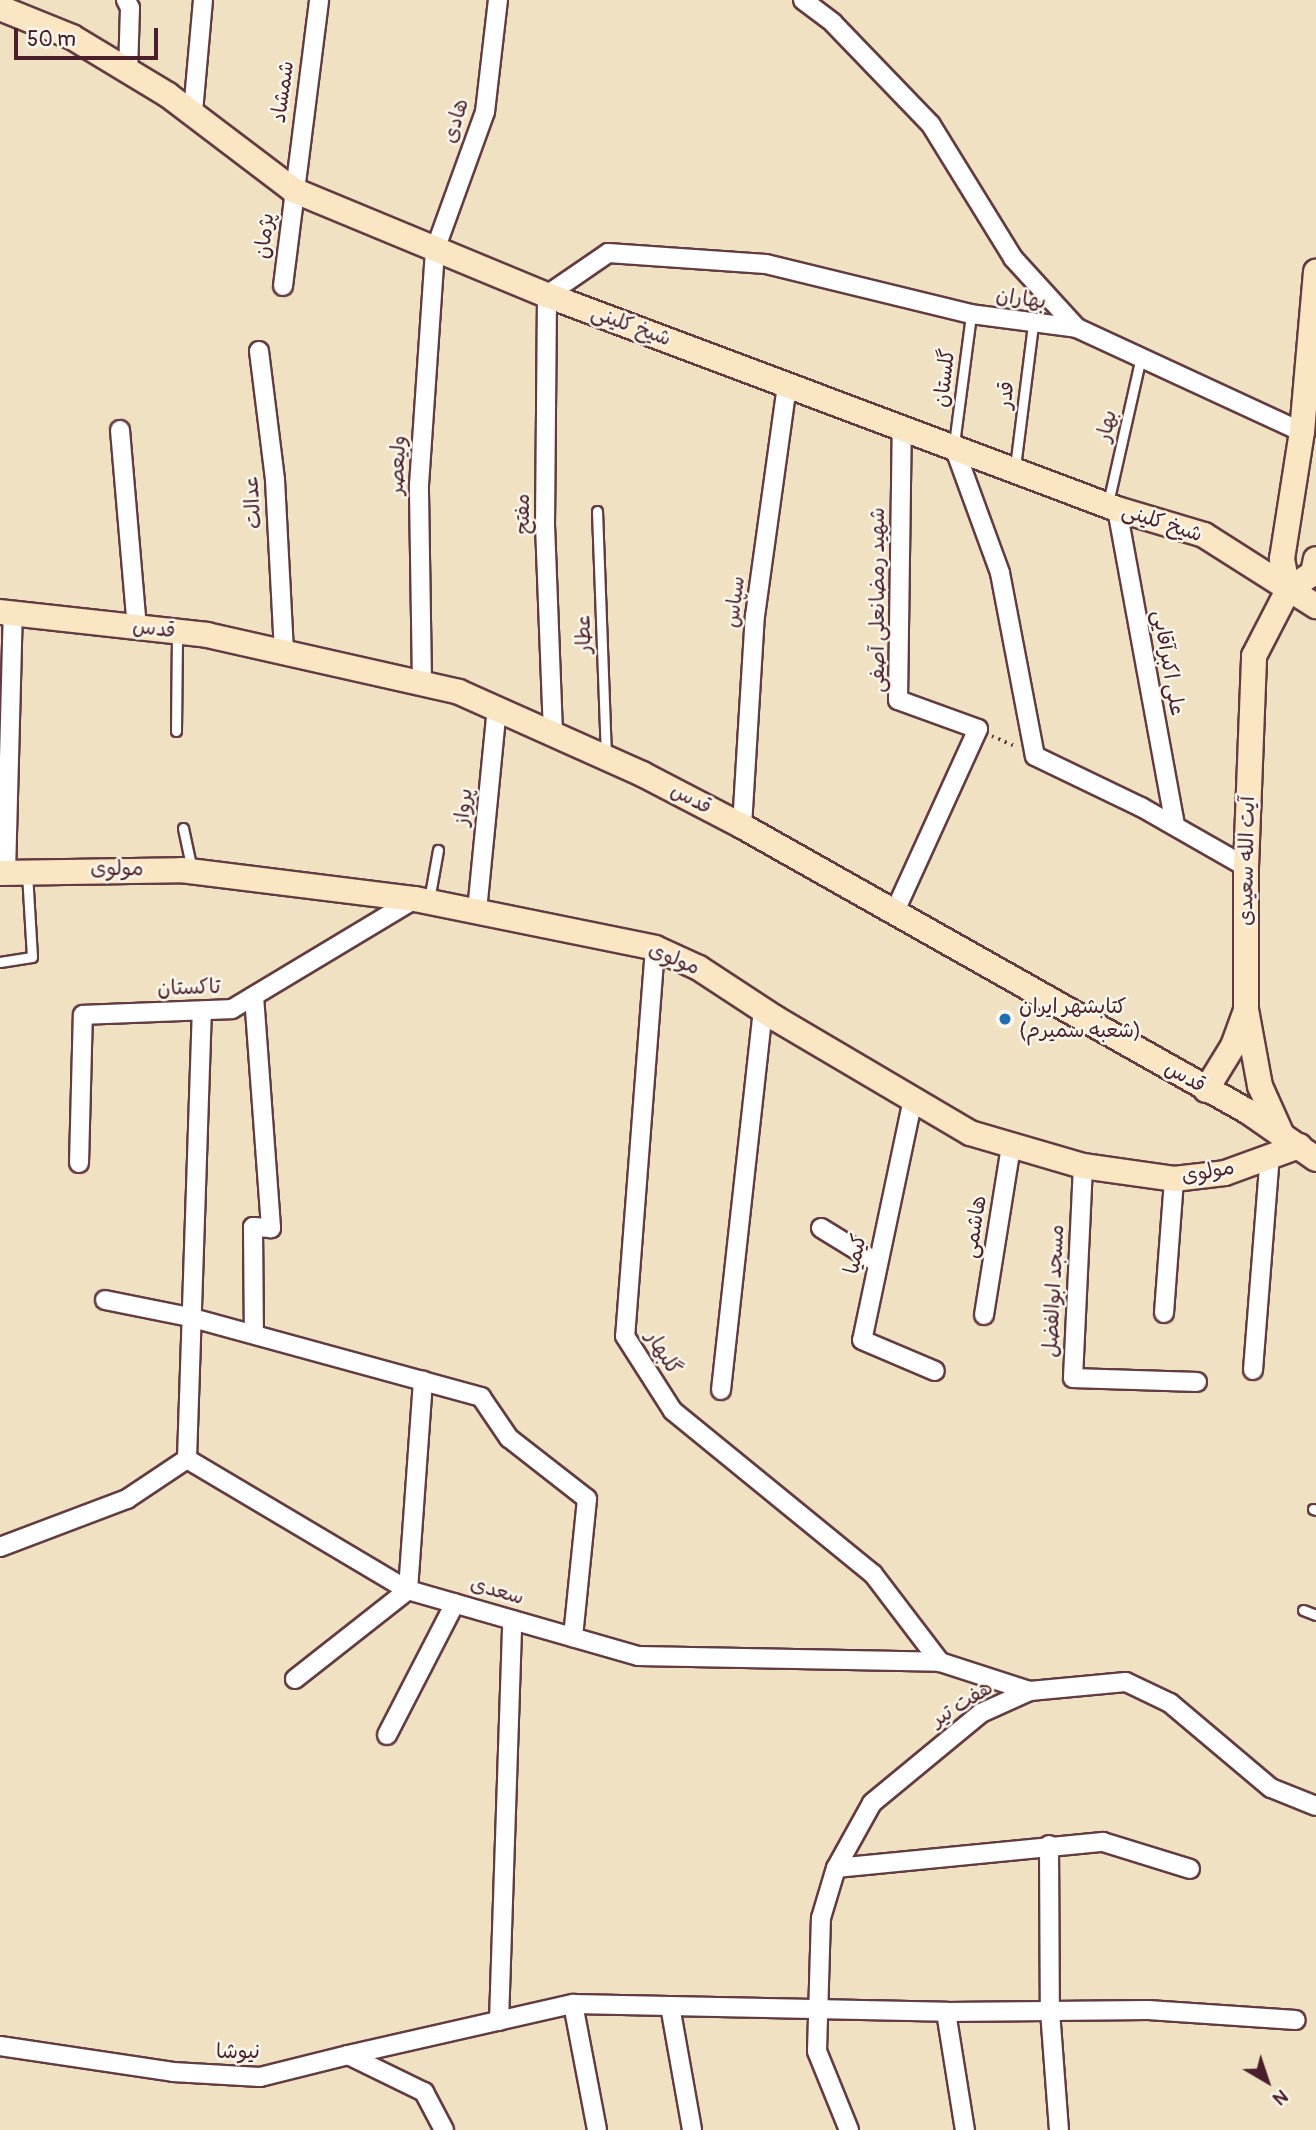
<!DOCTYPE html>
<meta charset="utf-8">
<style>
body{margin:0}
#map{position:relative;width:1316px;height:2130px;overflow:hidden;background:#f0e1c3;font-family:Pangolin,"Playpen Sans Arabic",sans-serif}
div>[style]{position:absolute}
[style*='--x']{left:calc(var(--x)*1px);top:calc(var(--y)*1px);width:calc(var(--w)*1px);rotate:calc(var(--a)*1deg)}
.path>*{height:3.5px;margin-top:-1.75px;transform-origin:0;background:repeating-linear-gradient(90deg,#633c42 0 2px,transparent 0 7px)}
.roads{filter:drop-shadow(2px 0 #633c42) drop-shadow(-2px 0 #633c42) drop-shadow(0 2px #633c42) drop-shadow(0 -2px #633c42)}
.lane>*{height:9px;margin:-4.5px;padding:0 4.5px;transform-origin:4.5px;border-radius:4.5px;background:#fff}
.street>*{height:18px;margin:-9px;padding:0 9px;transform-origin:9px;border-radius:9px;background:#fff}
.secondary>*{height:24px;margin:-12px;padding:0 12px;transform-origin:12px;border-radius:12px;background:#fbe6c3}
.dots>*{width:19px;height:19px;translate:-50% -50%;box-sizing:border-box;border:4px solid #fbf7ec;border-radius:50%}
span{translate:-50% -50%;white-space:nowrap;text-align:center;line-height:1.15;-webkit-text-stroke:5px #fbf7ec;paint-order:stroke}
.street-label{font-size:21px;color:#4a1f2b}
.poi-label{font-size:21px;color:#4a1f2b}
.left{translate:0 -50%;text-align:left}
.north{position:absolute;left:1232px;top:2046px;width:70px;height:70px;-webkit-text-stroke:5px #fbf7ec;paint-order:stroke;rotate:141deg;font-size:19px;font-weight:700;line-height:28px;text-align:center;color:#4a1f2b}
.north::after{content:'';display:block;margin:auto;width:24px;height:32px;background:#4a1f2b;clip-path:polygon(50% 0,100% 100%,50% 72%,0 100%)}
.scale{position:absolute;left:14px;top:28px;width:144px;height:32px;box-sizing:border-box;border:4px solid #4a1f2b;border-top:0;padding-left:9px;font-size:21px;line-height:24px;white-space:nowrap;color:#4a1f2b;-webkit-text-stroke:5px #fbf7ec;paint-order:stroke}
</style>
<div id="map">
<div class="path">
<i style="--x:992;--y:736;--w:24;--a:24"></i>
</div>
<div class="roads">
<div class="lane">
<i style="--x:954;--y:444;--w:131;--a:-82.5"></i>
<i style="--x:1015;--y:467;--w:143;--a:-82.8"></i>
<i style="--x:1108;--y:503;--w:150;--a:-77.3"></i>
<i style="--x:597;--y:511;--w:243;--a:87.9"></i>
<i style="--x:176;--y:731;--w:98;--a:-89.4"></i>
<i style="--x:183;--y:828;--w:43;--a:77.9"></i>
<i style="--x:429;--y:900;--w:51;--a:-79.8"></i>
<i style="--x:0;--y:962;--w:32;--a:-9"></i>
<i style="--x:32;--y:957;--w:84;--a:-93.4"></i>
<i style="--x:1313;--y:1509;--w:3;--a:18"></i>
<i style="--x:1303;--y:1610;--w:14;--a:21"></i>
</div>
<div class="street">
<i style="--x:126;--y:0;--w:9;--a:63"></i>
<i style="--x:130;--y:8;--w:63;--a:91.8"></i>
<i style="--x:803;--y:0;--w:38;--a:37"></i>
<i style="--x:833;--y:23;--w:141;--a:46.1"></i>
<i style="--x:931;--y:125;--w:156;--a:58.3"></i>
<i style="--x:1013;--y:258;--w:95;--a:47.6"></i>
<i style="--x:193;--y:112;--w:112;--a:-84.9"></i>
<i style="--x:283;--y:286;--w:288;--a:-82.8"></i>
<i style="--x:259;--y:351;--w:130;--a:82.9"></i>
<i style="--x:275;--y:480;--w:171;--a:87"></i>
<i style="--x:120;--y:430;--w:198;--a:85.1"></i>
<i style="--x:954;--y:447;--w:134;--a:69.9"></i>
<i style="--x:1000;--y:573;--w:186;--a:79.2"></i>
<i style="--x:1035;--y:756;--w:118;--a:25.7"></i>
<i style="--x:1141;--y:807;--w:121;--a:29.7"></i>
<i style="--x:1117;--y:509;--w:322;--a:79.6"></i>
<i style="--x:422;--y:683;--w:198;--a:-90.9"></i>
<i style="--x:419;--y:485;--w:236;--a:-86.1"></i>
<i style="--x:435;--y:250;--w:147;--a:-70.1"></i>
<i style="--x:485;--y:112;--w:113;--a:-83.4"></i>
<i style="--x:553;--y:733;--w:207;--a:-92.2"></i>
<i style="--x:545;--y:526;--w:231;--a:-89.5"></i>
<i style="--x:547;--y:295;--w:74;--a:-34.5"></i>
<i style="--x:608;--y:253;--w:158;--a:4"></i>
<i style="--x:766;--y:264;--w:211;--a:13.7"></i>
<i style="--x:971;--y:314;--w:107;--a:7.5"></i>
<i style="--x:1077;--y:328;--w:248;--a:24.8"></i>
<i style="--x:742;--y:826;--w:210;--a:-86.5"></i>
<i style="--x:755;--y:616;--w:234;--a:-82.1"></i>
<i style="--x:6;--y:873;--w:259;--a:-88.5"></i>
<i style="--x:477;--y:911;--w:204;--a:-84.4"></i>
<i style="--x:895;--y:911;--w:200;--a:-65.5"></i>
<i style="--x:978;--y:729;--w:85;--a:-160.1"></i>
<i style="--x:898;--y:700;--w:273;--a:-89.2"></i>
<i style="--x:655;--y:948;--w:389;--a:94.4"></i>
<i style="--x:625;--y:1336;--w:89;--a:57.4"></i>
<i style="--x:673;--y:1411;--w:258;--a:39.2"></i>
<i style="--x:873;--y:1574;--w:111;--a:52.7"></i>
<i style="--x:254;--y:996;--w:233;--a:85.8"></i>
<i style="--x:271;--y:1228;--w:18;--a:-177"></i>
<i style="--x:253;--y:1227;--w:107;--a:89.5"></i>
<i style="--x:913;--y:1099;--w:246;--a:101.9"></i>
<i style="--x:862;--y:1340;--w:79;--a:23"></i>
<i style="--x:79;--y:1163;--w:148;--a:-88.5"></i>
<i style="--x:83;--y:1015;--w:149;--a:-2.3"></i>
<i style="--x:232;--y:1009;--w:214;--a:-31"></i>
<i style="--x:1083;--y:1166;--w:212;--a:92.7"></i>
<i style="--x:1073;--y:1378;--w:124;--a:1.8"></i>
<i style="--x:821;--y:1228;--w:67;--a:31.6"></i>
<i style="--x:105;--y:1300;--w:86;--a:11.4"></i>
<i style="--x:189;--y:1317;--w:303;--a:15.3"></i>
<i style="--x:481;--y:1397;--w:50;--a:55.7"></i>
<i style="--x:509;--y:1438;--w:99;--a:38"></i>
<i style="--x:587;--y:1499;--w:139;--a:95.8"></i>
<i style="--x:1164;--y:1313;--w:134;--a:-85.7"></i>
<i style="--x:984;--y:1315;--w:170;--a:-80.9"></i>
<i style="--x:1253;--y:1370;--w:215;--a:-85.5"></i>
<i style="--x:721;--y:1390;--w:382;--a:-83.7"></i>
<i style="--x:187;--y:1459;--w:448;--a:-88.1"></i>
<i style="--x:0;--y:1547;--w:136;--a:-20.7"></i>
<i style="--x:127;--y:1499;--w:72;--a:-33.7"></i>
<i style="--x:187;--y:1459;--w:257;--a:30.7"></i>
<i style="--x:408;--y:1590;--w:239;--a:16"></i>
<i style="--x:638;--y:1656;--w:302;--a:1.1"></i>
<i style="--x:940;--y:1662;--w:95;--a:17.9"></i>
<i style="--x:295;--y:1679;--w:144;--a:-38.2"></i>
<i style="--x:408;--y:1590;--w:210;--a:-85.9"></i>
<i style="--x:387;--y:1735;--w:148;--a:-62.7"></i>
<i style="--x:1049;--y:1845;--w:166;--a:89.7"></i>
<i style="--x:1050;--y:2011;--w:119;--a:85.7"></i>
<i style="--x:836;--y:1868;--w:268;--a:-5.6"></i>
<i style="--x:1103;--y:1842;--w:91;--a:17.2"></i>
<i style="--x:573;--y:2004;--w:128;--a:79.2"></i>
<i style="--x:670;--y:2006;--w:126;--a:79.9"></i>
<i style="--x:946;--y:2012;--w:120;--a:80.9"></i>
<i style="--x:499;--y:2021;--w:401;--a:-88.1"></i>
<i style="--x:0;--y:2046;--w:175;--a:8.5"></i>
<i style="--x:173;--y:2072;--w:87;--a:3.3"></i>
<i style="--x:260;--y:2077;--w:91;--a:-14"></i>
<i style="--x:348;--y:2055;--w:85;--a:26"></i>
<i style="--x:424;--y:2092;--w:43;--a:62.2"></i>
<i style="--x:348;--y:2055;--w:231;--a:-12.8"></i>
<i style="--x:573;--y:2004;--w:373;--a:1.2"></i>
<i style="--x:946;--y:2012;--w:202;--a:-0.6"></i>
<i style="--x:1148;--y:2010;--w:148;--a:3.9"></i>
<i style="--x:849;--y:2130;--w:85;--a:-112.1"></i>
<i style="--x:817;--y:2051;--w:133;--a:-88.3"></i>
<i style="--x:821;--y:1918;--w:52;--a:-73.3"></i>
<i style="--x:836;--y:1868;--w:74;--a:-61"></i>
<i style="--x:872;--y:1803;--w:141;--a:-39.5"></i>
<i style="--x:981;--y:1713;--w:54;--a:-24.2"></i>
<i style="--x:1030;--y:1691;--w:96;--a:-5.4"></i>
<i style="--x:1126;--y:1682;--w:49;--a:25.5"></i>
<i style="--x:1170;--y:1703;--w:132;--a:40.1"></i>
<i style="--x:1271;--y:1788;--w:48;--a:21.8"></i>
</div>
<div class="secondary">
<i style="--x:0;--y:8;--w:78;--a:21.9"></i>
<i style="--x:72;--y:37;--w:112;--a:31.1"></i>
<i style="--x:168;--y:95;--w:157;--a:37.2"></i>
<i style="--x:293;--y:190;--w:275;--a:22.5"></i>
<i style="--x:547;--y:295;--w:609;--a:20.58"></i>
<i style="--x:1117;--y:509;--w:91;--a:16.6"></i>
<i style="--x:1204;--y:535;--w:133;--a:32.4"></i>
<i style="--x:1288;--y:590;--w:32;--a:-101"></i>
<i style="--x:1282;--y:559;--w:129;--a:-81.1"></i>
<i style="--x:1302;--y:432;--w:161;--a:-85"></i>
<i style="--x:0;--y:612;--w:208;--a:6.3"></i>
<i style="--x:207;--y:635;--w:258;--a:12.7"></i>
<i style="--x:459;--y:692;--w:201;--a:24.1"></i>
<i style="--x:642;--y:774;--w:113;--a:27.5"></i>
<i style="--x:742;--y:826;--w:580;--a:29.44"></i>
<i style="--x:1247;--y:1111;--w:84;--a:34.8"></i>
<i style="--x:0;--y:873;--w:181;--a:-0.9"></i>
<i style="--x:181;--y:870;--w:236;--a:7.1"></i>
<i style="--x:415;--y:899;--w:245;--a:11.5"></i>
<i style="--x:655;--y:948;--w:48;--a:24.4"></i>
<i style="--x:699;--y:968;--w:91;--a:33.3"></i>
<i style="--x:775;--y:1018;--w:226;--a:30.5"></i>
<i style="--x:970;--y:1133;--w:118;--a:16.3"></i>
<i style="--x:1083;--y:1166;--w:92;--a:8.1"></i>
<i style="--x:1174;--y:1179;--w:51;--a:-6.7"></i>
<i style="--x:1225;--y:1173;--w:79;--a:-20"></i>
<i style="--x:1206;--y:1090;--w:52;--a:-58.5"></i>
<i style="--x:1233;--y:1046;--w:37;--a:-70"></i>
<i style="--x:1281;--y:1133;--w:51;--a:-114.1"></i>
<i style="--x:1260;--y:1086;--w:77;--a:-100.4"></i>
<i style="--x:1246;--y:1010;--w:143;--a:-90"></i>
<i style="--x:1246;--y:867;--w:211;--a:-87.8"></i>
<i style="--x:1254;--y:656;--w:74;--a:-62.7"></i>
<i style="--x:1288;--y:590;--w:30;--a:-34"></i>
<i style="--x:1313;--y:573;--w:14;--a:-78"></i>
</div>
</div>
<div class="dots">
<i style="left:1005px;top:1019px;background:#1f6fb2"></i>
</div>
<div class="street-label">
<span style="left:283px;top:92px;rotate:-82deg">شمشاد</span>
<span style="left:456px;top:121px;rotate:-73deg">هادی</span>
<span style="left:265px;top:236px;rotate:-84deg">پژمان</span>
<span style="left:1021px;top:299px;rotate:8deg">بهاران</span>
<span style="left:631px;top:326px;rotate:20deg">شیخ کلینی</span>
<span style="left:945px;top:378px;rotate:-83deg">گلستان</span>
<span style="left:1006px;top:395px;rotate:-83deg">قدر</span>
<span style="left:1107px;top:426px;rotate:-78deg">بهار</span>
<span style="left:398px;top:465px;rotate:-87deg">ولیعصر</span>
<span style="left:253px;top:502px;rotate:-94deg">عدالت</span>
<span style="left:523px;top:514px;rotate:-90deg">مفتح</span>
<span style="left:1162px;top:523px;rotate:18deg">شیخ کلینی</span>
<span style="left:878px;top:600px;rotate:-90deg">شهید رمضانعلی آصفی</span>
<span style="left:735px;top:602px;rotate:-83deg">سپاس</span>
<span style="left:154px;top:629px;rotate:7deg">قدس</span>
<span style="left:584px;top:634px;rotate:-92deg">عطار</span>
<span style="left:1168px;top:663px;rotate:80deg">علی اکبرآقایی</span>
<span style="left:691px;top:799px;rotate:28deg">قدس</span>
<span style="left:464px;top:807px;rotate:-84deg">پرواز</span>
<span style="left:1247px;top:861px;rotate:-89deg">آیت الله سعیدی</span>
<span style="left:117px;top:869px;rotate:1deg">مولوی</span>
<span style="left:674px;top:959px;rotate:23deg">مولوی</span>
<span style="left:189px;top:988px;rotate:-2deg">تاکستان</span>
<span style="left:1185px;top:1077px;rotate:29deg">قدس</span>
<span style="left:1208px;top:1172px;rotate:-10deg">مولوی</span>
<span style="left:975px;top:1227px;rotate:-81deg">هاشمی</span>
<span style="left:856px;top:1254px;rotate:-78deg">کیمیا</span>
<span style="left:1054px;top:1291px;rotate:-87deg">مسجد ابوالفضل</span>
<span style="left:663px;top:1353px;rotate:58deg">گلبهار</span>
<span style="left:497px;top:1591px;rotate:16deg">سعدی</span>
<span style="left:962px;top:1704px;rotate:-32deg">هفت تیر</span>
<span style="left:238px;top:2052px">نیوشا</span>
</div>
<div class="poi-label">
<span class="left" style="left:1019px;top:1019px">کتابشهر ایران<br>(شعبه سمیرم)</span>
</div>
<div class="north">N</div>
<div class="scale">50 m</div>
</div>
